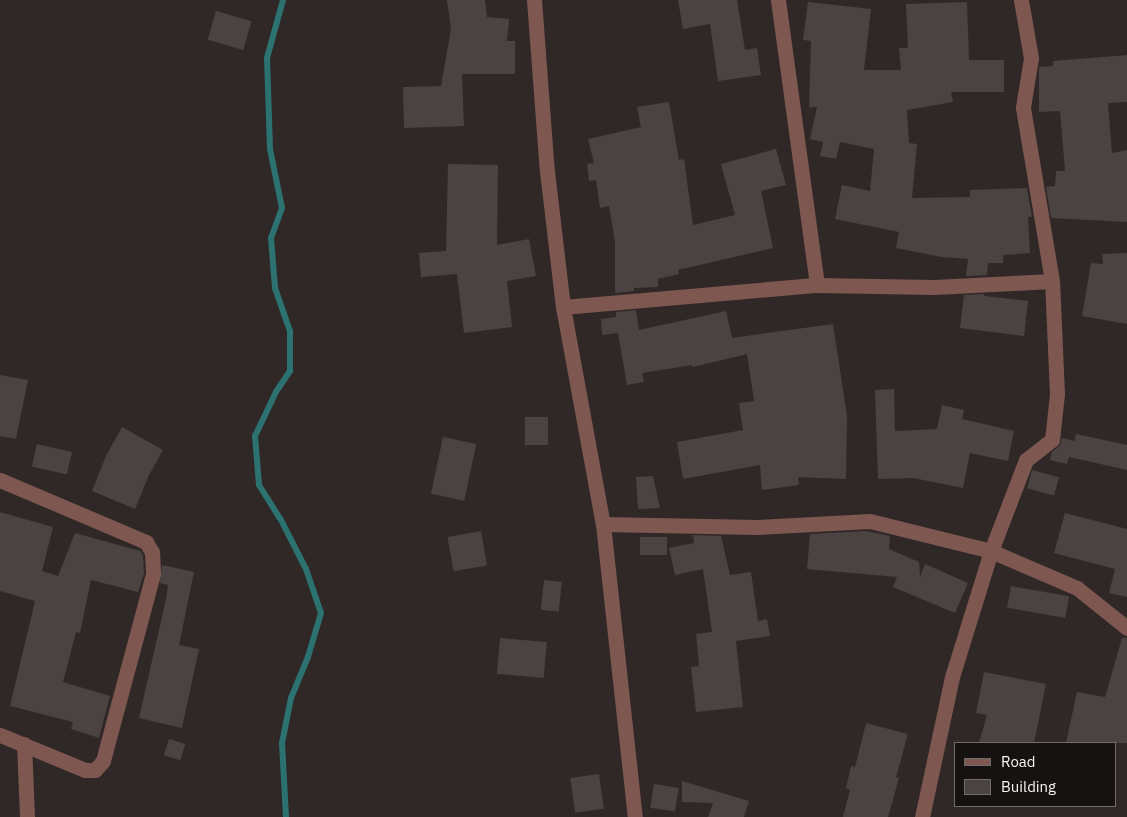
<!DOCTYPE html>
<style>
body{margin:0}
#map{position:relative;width:1127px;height:817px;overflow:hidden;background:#2f2827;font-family:"IBM Plex Sans",sans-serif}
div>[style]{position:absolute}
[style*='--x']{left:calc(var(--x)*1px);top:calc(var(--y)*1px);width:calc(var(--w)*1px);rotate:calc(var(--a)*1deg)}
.stream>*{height:6px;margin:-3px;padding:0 3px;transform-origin:3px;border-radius:3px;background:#2c7271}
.building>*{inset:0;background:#4a4341;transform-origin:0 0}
.minor>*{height:15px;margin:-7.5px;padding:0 7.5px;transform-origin:7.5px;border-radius:7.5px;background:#7d5750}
span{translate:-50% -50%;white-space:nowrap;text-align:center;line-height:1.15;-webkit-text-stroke:5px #151211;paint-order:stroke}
.legend{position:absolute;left:954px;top:742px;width:162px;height:65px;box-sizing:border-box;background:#151211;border:1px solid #706c6b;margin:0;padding:6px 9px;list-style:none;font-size:15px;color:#f8f4f3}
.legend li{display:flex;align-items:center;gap:10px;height:25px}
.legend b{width:25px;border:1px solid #706c6b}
</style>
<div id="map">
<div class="stream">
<i style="--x:283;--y:0;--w:60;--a:105.4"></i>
<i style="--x:267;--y:58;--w:91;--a:88.1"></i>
<i style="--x:270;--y:149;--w:60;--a:78.5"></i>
<i style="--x:282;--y:208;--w:32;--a:110"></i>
<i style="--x:271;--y:238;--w:50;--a:85.4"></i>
<i style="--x:275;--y:288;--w:46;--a:70.8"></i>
<i style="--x:290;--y:331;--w:40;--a:90"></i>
<i style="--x:290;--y:371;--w:25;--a:124"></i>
<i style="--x:276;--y:392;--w:49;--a:115.5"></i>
<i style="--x:255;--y:436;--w:49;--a:85.3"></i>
<i style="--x:259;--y:485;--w:39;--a:58"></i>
<i style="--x:280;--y:518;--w:57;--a:63"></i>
<i style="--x:306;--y:569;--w:46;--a:71.2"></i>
<i style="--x:321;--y:613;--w:46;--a:106.5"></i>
<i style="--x:308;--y:657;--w:44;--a:112.5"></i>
<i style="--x:291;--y:698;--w:46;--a:101.3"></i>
<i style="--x:282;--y:743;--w:74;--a:86.9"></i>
</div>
<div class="building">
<i style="clip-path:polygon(447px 0,485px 0,487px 17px,509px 19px,507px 41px,515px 41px,515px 74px,462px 74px,464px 126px,404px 128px,403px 87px,441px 86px,451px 29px)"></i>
<i style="clip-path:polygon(678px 0,737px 0,745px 50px,757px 48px,761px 75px,718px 81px,710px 24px,683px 29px)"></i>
<i style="clip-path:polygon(808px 2px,871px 9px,864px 70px,901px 70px,899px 48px,908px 48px,906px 4px,967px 2px,969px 60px,1004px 60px,1004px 92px,951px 92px,953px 102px,907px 110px,909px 143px,917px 144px,912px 198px,970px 197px,970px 190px,1027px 188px,1032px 217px,1028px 217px,1030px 253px,1003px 255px,1003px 263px,988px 263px,987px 275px,966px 276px,968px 259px,942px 257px,896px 248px,899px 232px,835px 219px,842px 185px,870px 191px,874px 149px,840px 142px,836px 159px,820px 156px,823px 142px,810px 139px,817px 107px,809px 107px,811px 41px,803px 40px)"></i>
<i style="left:216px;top:11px;width:37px;height:30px;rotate:16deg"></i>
<i style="clip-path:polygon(1127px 55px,1127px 102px,1108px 103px,1112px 153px,1127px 150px,1127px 222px,1051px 218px,1046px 187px,1055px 186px,1056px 171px,1065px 171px,1060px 111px,1039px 112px,1039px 67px,1053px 66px,1053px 61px)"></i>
<i style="clip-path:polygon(669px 102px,679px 160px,684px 159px,693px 225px,735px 215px,721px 164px,776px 149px,786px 185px,761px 191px,773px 248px,678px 270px,679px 274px,658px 279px,658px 287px,634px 288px,634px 291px,615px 293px,615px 242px,609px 206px,600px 208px,596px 180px,589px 181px,587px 164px,594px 163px,588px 139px,641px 127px,637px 107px)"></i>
<i style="clip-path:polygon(448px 164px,498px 165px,497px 245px,529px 239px,536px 276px,507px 281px,512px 327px,464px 333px,457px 274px,421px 277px,419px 253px,446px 251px)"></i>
<i style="clip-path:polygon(1127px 253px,1127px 324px,1082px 316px,1091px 263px,1103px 264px,1102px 254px)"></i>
<i style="clip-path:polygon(984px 294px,984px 296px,1028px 301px,1024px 336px,960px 328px,964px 295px)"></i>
<i style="clip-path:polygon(636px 310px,639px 330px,726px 311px,732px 338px,833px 324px,847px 416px,846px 479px,798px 477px,799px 485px,762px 490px,760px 465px,683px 479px,677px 442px,743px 430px,739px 403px,754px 401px,747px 354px,693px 367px,692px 365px,642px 373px,644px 382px,627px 385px,618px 333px,602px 335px,601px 319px,616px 317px,616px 312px)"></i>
<i style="clip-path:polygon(0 375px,28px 380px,16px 439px,0 436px)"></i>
<i style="clip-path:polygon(894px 389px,895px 431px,937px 429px,942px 405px,964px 410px,962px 419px,1014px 431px,1008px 461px,970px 453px,963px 488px,913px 478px,878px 479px,875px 390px)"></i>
<i style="left:548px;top:417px;width:28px;height:23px;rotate:90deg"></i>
<i style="clip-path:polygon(122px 427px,163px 450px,149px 475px,135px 509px,92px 491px,106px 456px)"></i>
<i style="clip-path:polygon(1076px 434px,1127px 445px,1127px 470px,1069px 457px,1067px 464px,1050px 460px,1052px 452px,1060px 445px,1062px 438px,1075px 441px)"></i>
<i style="left:443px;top:437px;width:34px;height:58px;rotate:12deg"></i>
<i style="left:37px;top:444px;width:36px;height:23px;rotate:13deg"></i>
<i style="left:1032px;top:470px;width:28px;height:19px;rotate:15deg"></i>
<i style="clip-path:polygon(653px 476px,660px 508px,638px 509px,636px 477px)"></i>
<i style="clip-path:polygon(0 512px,53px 527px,42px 571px,58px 576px,75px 533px,140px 551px,143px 555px,144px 573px,138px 592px,91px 580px,80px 633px,76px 632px,63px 682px,110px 696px,99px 738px,71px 729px,73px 722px,10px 706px,35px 601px,0 591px)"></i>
<i style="clip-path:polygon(1065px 513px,1127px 529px,1127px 597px,1109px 593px,1115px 569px,1054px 553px)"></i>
<i style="left:481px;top:531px;width:35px;height:34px;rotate:80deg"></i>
<i style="clip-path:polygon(866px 531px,890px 536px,889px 549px,919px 562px,920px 577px,925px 564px,968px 583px,955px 613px,893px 587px,897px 577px,807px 569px,810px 534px)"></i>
<i style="clip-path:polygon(693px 535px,721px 536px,730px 575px,751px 572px,758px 621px,767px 619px,770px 636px,736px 641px,743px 707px,696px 712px,691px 667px,699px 666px,696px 634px,712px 632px,703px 569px,675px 575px,669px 548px,694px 543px)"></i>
<i style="left:667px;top:537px;width:18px;height:27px;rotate:90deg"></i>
<i style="clip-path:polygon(162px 565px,194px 572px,179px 645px,199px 649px,182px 728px,139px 718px,166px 599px,168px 585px,160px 583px)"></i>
<i style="left:544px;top:580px;width:18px;height:30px;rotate:6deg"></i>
<i style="left:1011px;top:586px;width:59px;height:22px;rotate:10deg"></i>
<i style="left:500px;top:638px;width:47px;height:36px;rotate:5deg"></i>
<i style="clip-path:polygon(1122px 638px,1127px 638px,1127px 743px,1066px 743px,1077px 692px,1105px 697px)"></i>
<i style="clip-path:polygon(984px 672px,1046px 684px,1034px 743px,979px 743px,987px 715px,976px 713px)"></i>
<i style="clip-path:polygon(866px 723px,908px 734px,896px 777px,899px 778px,888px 817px,843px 817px,850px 790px,846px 788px,851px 766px,855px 767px)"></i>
<i style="left:169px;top:739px;width:17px;height:17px;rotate:17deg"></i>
<i style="left:599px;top:774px;width:35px;height:29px;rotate:82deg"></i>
<i style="clip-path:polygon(682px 781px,749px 801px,744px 817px,708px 817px,713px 803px,682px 802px)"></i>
<i style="left:654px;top:784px;width:25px;height:24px;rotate:9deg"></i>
</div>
<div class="minor">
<i style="--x:534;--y:0;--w:171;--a:85.7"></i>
<i style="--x:547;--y:171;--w:137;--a:83.3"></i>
<i style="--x:563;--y:307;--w:221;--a:79.6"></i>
<i style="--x:603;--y:524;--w:295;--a:83.8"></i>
<i style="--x:778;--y:0;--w:288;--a:82.2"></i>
<i style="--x:563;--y:307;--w:255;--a:-5"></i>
<i style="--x:817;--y:285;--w:117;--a:1"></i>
<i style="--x:934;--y:287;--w:118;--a:-2.9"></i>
<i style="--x:0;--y:480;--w:159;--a:23"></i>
<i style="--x:146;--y:542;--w:12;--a:59"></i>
<i style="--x:152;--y:552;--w:22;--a:87"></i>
<i style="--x:153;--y:574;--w:194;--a:105"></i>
<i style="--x:103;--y:761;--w:12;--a:132"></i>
<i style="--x:95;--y:770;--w:10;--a:180"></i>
<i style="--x:85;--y:770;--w:92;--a:-157.6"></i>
<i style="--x:603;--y:524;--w:154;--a:1.1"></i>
<i style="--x:757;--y:527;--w:113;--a:-3"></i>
<i style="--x:870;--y:521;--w:125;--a:13.9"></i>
<i style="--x:991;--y:551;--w:94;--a:23.3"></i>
<i style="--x:1077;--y:588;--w:64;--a:38.7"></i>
<i style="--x:24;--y:744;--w:73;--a:87.6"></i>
<i style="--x:922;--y:817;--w:143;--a:-77.9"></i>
<i style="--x:952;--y:677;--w:132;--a:-72.8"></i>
<i style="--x:991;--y:551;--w:97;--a:-69"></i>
<i style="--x:1026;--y:460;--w:33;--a:-38"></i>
<i style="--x:1052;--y:440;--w:46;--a:-83.8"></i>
<i style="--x:1057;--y:394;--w:113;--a:-92.5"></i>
<i style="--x:1052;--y:281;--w:176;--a:-99.5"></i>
<i style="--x:1023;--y:107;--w:50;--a:-80.7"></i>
<i style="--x:1031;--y:58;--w:59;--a:-99.8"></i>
</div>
<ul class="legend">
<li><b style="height:6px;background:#7d5750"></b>Road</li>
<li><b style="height:14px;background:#4a4341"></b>Building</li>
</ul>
</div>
